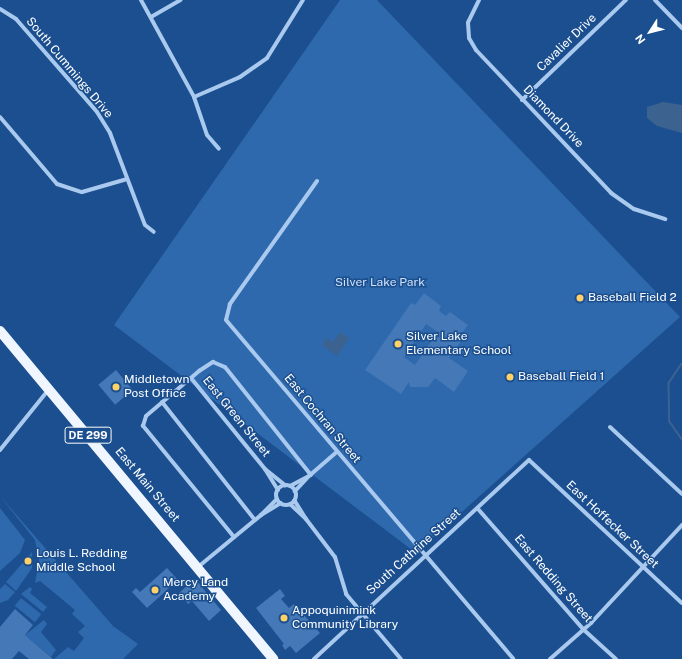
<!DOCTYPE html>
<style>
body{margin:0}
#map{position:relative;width:682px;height:659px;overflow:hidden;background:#1b4f8f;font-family:"Public Sans",sans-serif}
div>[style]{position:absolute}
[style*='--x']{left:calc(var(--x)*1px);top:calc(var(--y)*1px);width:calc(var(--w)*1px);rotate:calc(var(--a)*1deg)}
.green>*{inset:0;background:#2e69ad;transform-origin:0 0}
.water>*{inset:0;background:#3c6290}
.stream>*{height:1.5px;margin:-0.75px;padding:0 0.75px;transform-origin:0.75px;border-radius:0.75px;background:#3c6290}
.building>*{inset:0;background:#4478b7;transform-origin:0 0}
.minor>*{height:4px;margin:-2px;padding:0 2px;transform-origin:2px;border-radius:2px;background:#a9c9ee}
.minor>.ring{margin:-2px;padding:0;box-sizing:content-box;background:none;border:4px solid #a9c9ee;border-radius:50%}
.primary>*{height:10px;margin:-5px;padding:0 5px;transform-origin:5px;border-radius:5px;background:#f0f6ff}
.dots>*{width:11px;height:11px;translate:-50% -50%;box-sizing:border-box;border:2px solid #1b4f8f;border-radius:50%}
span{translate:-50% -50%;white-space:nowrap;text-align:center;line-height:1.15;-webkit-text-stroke:3px #1b4f8f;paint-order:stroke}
.shield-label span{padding:1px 3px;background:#1b4f8f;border:1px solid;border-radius:3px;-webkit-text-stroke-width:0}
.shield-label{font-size:11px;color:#fff;font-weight:700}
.street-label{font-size:12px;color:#fff}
.park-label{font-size:12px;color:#cfe3fa}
.poi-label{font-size:12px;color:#fff}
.left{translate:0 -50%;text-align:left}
.north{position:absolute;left:630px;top:12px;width:40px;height:40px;-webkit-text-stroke:3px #1b4f8f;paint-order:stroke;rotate:234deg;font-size:11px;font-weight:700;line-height:16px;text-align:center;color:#fff}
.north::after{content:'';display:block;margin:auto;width:14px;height:18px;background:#fff;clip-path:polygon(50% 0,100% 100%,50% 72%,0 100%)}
</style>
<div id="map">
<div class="green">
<i style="clip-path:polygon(340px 0,377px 0,680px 317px,416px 553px,114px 325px)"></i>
<i style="clip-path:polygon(0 496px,113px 626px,138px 644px,123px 659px,54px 659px,68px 647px,74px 651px,84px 638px,78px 632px,85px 626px,72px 614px,75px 610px,40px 581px,35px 583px,39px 561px,35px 540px)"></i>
<i style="clip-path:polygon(0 508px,25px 540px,20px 553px,0 571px)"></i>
<i style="clip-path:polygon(32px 552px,32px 568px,16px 591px,6px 582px)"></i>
<i style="clip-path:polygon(5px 584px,15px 592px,8px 600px,0 603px,0 589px)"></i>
<i style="clip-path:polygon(30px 587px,32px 589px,30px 593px,47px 607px,43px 612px,21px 594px)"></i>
<i style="left:21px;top:598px;width:26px;height:10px;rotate:39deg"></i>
<i style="clip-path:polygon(44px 620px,47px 624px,41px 632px,56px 650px,51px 657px,25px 635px)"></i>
</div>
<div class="water">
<i style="clip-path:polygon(663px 102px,682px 105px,682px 133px,657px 126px,647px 118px,647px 107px)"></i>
<i style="clip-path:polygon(340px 332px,349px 338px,337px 356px,322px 345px,327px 338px,333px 342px)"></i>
</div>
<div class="stream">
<i style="--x:682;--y:364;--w:23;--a:124"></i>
<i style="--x:669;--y:383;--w:39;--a:89"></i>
<i style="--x:670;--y:422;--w:21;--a:55"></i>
</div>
<div class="building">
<i style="clip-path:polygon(evenodd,424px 293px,441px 306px,439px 311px,446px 316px,450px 312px,468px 325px,459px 337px,462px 340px,449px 358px,468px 371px,454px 392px,435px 378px,428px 387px,410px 387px,409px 382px,401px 394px,365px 370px,411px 303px,415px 305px,424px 293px,426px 324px,438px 332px,415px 365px,404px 357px,426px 324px)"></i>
<i style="left:116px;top:370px;width:26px;height:23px;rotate:50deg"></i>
<i style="clip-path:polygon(167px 568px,178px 580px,147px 608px,132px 592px,136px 588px,140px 592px)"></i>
<i style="clip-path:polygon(195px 579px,221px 610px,209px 621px,192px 601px,188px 604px,179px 593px)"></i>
<i style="clip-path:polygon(280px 589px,285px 596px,281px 599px,289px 608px,294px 604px,320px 633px,296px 653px,290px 646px,285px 650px,282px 645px,284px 644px,256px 608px)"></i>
<i style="clip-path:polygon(15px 609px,33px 625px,25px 635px,53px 659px,29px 659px,19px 651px,12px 659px,0 659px,0 627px)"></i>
</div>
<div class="minor">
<i style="--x:141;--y:0;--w:111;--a:61.3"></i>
<i style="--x:194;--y:97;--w:40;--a:71.1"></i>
<i style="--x:207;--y:135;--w:18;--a:49"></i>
<i style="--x:479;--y:0;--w:25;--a:116"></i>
<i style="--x:468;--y:23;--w:15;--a:86"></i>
<i style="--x:469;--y:38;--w:14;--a:60"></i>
<i style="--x:476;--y:50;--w:197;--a:46.6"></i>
<i style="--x:611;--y:193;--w:28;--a:35"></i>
<i style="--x:634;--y:209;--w:33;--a:18"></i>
<i style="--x:655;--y:0;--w:39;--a:46"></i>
<i style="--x:0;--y:9;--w:19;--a:32"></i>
<i style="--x:16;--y:19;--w:123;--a:48.9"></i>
<i style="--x:97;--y:112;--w:25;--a:58"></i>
<i style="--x:110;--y:133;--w:98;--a:69.2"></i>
<i style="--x:145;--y:225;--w:11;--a:38"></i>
<i style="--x:151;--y:17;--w:34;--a:-30"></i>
<i style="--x:194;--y:97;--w:50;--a:-23.5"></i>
<i style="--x:240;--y:77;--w:33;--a:-35"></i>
<i style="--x:267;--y:58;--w:68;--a:-58.2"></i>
<i style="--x:522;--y:100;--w:144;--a:-43.9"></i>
<i style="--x:0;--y:117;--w:88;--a:49.6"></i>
<i style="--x:57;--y:184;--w:26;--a:18"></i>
<i style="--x:82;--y:192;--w:47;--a:-16.1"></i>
<i style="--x:317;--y:181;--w:151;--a:125.3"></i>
<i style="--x:230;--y:304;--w:16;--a:104"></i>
<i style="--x:226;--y:320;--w:444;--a:49.7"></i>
<i style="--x:191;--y:378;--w:117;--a:50.9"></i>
<i style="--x:162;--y:402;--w:150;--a:51.8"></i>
<i style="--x:610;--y:427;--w:98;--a:42.9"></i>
<i style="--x:0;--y:450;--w:78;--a:-51.2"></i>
<i style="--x:309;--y:476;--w:37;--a:-41"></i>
<i class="ring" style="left:276px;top:485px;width:16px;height:16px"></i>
<i style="--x:290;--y:486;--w:21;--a:-28"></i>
<i style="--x:309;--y:476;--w:21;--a:133"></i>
<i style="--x:278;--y:490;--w:25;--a:-122"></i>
<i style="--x:265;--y:469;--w:26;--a:39"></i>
<i style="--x:277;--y:499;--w:23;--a:135"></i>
<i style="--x:261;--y:515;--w:23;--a:-31"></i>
<i style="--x:290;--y:504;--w:22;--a:43"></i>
<i style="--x:306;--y:519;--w:22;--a:-122"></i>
<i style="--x:478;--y:509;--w:161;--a:48.8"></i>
<i style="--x:584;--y:630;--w:43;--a:42.2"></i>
<i style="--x:306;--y:519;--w:48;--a:52.7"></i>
<i style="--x:335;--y:557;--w:39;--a:73"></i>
<i style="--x:346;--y:594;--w:85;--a:49.8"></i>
<i style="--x:234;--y:537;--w:144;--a:-129.3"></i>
<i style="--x:143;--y:426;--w:10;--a:-73"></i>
<i style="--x:146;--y:416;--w:70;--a:-40.3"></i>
<i style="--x:199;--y:371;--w:17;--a:-33"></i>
<i style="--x:213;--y:362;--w:13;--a:23"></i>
<i style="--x:225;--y:367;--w:138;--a:51.5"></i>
<i style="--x:198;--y:567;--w:82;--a:-39.5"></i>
<i style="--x:314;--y:659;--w:293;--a:-42.8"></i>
<i style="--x:529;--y:460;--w:209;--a:43.1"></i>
<i style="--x:550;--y:659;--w:55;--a:-41.3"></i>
<i style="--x:591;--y:623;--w:134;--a:-47.1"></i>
</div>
<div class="primary">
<i style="--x:0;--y:331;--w:427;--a:50.2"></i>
</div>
<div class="dots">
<i style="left:580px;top:298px;background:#ffd166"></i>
<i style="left:398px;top:344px;background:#ffd166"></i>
<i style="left:510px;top:377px;background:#ffd166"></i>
<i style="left:116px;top:387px;background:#ffd166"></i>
<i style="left:28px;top:561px;background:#ffd166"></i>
<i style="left:155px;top:590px;background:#ffd166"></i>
<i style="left:284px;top:618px;background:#ffd166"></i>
</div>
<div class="shield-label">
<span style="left:88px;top:435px">DE 299</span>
</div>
<div class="street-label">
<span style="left:567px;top:43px;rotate:-44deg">Cavalier Drive</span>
<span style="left:69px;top:68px;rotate:50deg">South Cummings Drive</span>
<span style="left:553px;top:117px;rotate:46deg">Diamond Drive</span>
<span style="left:236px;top:417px;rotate:51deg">East Green Street</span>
<span style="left:322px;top:419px;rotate:50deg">East Cochran Street</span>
<span style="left:147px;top:485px;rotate:50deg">East Main Street</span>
<span style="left:612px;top:525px;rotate:43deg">East Hoffecker Street</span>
<span style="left:414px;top:552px;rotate:-42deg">South Cathrine Street</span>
<span style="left:553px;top:579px;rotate:49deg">East Redding Street</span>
</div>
<div class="park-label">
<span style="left:380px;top:283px">Silver Lake Park</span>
</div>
<div class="poi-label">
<span class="left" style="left:588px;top:298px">Baseball Field 2</span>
<span class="left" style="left:406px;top:344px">Silver Lake<br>Elementary School</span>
<span class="left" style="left:518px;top:377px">Baseball Field 1</span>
<span class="left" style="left:124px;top:387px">Middletown<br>Post Office</span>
<span class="left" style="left:36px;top:561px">Louis L. Redding<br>Middle School</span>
<span class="left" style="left:163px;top:590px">Mercy Land<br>Academy</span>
<span class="left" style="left:292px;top:618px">Appoquinimink<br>Community Library</span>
</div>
<div class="north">N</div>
</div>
